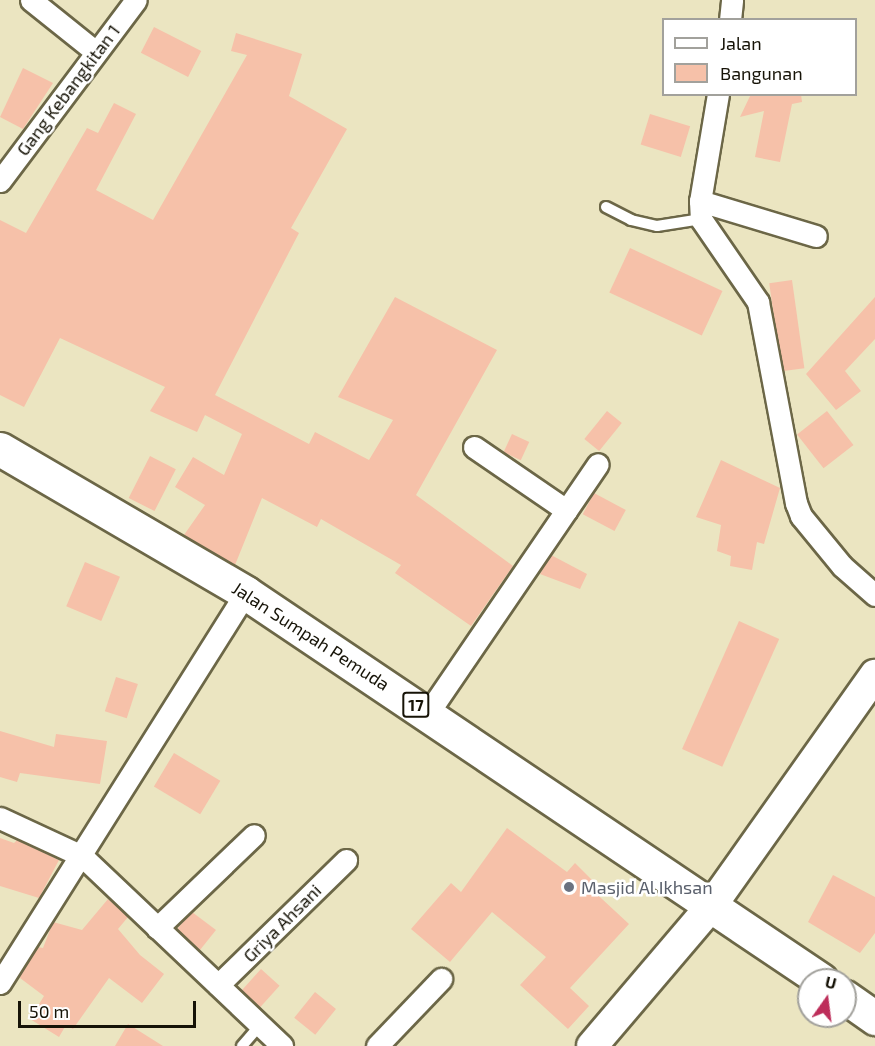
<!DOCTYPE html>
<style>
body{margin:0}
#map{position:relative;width:875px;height:1046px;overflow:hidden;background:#ebe5c1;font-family:"Exo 2",sans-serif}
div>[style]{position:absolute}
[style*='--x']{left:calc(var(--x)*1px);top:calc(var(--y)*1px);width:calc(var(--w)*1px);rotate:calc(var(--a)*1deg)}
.building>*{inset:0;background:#f6c1a9;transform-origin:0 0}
.roads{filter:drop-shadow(2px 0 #6c6747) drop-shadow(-2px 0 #6c6747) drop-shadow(0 2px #6c6747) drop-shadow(0 -2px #6c6747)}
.service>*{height:10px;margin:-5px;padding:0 5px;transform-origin:5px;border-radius:5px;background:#fff}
.minor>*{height:21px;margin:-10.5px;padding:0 10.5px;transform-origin:10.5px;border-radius:10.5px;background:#fff}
.secondary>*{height:30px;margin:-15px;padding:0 15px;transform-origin:15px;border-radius:15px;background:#fff}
.trunk>*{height:33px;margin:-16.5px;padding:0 16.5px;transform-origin:16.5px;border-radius:16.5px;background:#fff}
.dots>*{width:16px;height:16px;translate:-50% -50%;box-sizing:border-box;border:3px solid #fff;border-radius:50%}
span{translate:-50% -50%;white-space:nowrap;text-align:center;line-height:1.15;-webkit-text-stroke:5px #fff;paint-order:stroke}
.shield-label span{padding:2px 4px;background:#fff;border:2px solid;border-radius:4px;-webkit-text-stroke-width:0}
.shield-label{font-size:16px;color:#161307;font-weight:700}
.street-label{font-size:18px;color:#161307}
.worship-label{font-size:18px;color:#5b616d}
.left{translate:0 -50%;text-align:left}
.legend{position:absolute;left:662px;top:18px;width:195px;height:78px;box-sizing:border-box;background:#fff;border:2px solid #a2a19c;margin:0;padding:8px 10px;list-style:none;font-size:18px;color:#161307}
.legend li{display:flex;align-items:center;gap:12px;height:30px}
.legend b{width:30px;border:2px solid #a2a19c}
.north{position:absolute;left:797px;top:968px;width:60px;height:60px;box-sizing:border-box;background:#fff;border:2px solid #a2a19c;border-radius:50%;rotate:14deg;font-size:16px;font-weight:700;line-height:24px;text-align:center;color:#161307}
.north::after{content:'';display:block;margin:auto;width:21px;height:27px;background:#bd2e5a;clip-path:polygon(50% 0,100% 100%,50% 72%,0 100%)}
.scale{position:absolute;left:18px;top:1001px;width:178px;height:27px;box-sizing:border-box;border:3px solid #161307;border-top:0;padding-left:8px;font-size:18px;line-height:21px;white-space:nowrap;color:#161307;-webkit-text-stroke:4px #fff;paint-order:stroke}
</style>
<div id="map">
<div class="building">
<i style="left:154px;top:27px;width:53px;height:29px;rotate:27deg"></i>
<i style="clip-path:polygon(236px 33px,302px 54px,289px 96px,347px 129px,291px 228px,299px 233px,215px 395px,309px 444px,315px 432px,369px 460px,393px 420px,338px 397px,395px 297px,497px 350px,416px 495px,513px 566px,471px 626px,395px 573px,401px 565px,321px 519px,317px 527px,262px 498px,235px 565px,184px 535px,205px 505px,175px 487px,193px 457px,224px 475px,242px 434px,205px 415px,197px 432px,150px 411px,165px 387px,60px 338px,24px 407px,0 395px,0 220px,26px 233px,87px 128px,98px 133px,114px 103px,136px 114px,96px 190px,153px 220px,247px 55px,231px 51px)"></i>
<i style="clip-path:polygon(23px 68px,53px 83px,23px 129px,0 117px)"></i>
<i style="clip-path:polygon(751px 94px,801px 94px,802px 102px,792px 104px,780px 162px,755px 157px,764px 111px,740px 117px)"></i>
<i style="left:650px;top:114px;width:42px;height:32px;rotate:17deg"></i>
<i style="left:630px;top:248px;width:102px;height:49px;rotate:25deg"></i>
<i style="left:792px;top:280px;width:89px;height:23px;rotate:82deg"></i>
<i style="clip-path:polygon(875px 297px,875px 339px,845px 371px,861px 391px,836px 410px,806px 374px)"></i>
<i style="left:607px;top:411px;width:19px;height:36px;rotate:39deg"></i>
<i style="left:827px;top:411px;width:43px;height:38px;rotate:52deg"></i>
<i style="left:512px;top:434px;width:19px;height:20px;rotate:25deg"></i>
<i style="left:150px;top:456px;width:29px;height:47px;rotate:27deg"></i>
<i style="clip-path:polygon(721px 460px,780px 488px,764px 544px,757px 542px,752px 570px,730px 566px,731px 556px,717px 551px,721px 525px,696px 517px)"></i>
<i style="left:594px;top:493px;width:36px;height:24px;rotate:28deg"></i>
<i style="clip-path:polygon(551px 555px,587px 574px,580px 589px,540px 574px)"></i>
<i style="left:85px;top:562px;width:38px;height:48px;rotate:23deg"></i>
<i style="left:739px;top:621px;width:44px;height:140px;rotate:24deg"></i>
<i style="left:116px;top:677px;width:23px;height:36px;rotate:18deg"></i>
<i style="clip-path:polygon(0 731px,54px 747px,56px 734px,107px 741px,100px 784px,20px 773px,17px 782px,0 777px)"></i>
<i style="left:174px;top:753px;width:54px;height:39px;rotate:31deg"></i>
<i style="clip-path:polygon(507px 828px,567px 872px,575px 863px,593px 881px,588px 886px,629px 924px,570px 988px,589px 1006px,568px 1029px,520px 985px,546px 957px,492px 912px,450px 962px,411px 929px,451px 883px,461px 892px)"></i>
<i style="clip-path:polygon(0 838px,14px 843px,17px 840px,59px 860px,39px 898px,0 886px)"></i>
<i style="clip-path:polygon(833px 875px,875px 897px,875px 933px,860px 953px,808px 922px)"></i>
<i style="clip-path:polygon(108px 899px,128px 917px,118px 929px,140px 955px,164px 974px,142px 1003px,109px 978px,73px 1029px,66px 1025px,59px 1037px,30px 1019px,44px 996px,20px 978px,21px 973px,38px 947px,43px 948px,53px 922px,82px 930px)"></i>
<i style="clip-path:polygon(192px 912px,216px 930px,200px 950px,177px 929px)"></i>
<i style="left:261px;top:969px;width:25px;height:29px;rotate:42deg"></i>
<i style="left:315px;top:992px;width:27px;height:33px;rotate:39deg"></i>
<i style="clip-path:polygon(128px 1024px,163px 1046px,115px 1046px)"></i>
</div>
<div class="roads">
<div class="service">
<i style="--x:606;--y:207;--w:28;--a:27"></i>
<i style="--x:631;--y:220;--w:27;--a:13"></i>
<i style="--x:657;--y:226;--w:45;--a:-9"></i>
<i style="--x:242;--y:1046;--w:28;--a:-49"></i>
</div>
<div class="minor">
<i style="--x:31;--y:0;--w:83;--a:38.7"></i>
<i style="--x:730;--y:20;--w:20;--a:-84"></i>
<i style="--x:718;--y:94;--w:109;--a:99.5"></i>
<i style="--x:700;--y:201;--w:18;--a:87"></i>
<i style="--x:701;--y:219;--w:101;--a:55.5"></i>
<i style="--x:758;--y:302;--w:205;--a:79.3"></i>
<i style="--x:796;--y:503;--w:14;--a:69"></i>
<i style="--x:801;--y:516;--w:65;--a:50.6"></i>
<i style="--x:842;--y:566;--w:44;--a:41.3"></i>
<i style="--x:0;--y:181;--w:226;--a:-53.1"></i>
<i style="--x:700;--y:201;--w:121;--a:16.8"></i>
<i style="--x:474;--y:447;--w:112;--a:34.4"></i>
<i style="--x:428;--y:713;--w:301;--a:-55.7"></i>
<i style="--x:0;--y:818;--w:90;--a:24.9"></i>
<i style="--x:82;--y:856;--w:276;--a:43.5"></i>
<i style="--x:157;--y:928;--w:134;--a:-43.8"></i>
<i style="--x:0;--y:983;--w:461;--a:-57.8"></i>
<i style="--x:218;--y:985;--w:179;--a:-44.3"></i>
<i style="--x:377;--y:1046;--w:93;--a:-46.3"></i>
</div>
<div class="secondary">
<i style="--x:592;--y:1046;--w:185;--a:-49.6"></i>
<i style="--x:712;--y:905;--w:282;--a:-54.7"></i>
</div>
<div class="trunk">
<i style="--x:0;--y:449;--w:285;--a:30.3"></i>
<i style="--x:246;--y:593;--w:693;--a:33.94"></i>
<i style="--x:845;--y:997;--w:37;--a:35"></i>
</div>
</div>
<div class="dots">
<i style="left:569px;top:887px;background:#6b7280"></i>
</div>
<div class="shield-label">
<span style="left:416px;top:705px">17</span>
</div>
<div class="street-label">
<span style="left:68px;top:90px;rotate:-53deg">Gang Kebangkitan 1</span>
<span style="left:311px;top:636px;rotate:33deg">Jalan Sumpah Pemuda</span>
<span style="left:282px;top:923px;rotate:-45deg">Griya Ahsani</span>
</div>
<div class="worship-label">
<span class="left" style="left:581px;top:887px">Masjid Al Ikhsan</span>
</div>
<ul class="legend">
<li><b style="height:8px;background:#fff"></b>Jalan</li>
<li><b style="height:16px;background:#f6c1a9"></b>Bangunan</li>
</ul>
<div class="north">U</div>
<div class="scale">50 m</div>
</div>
